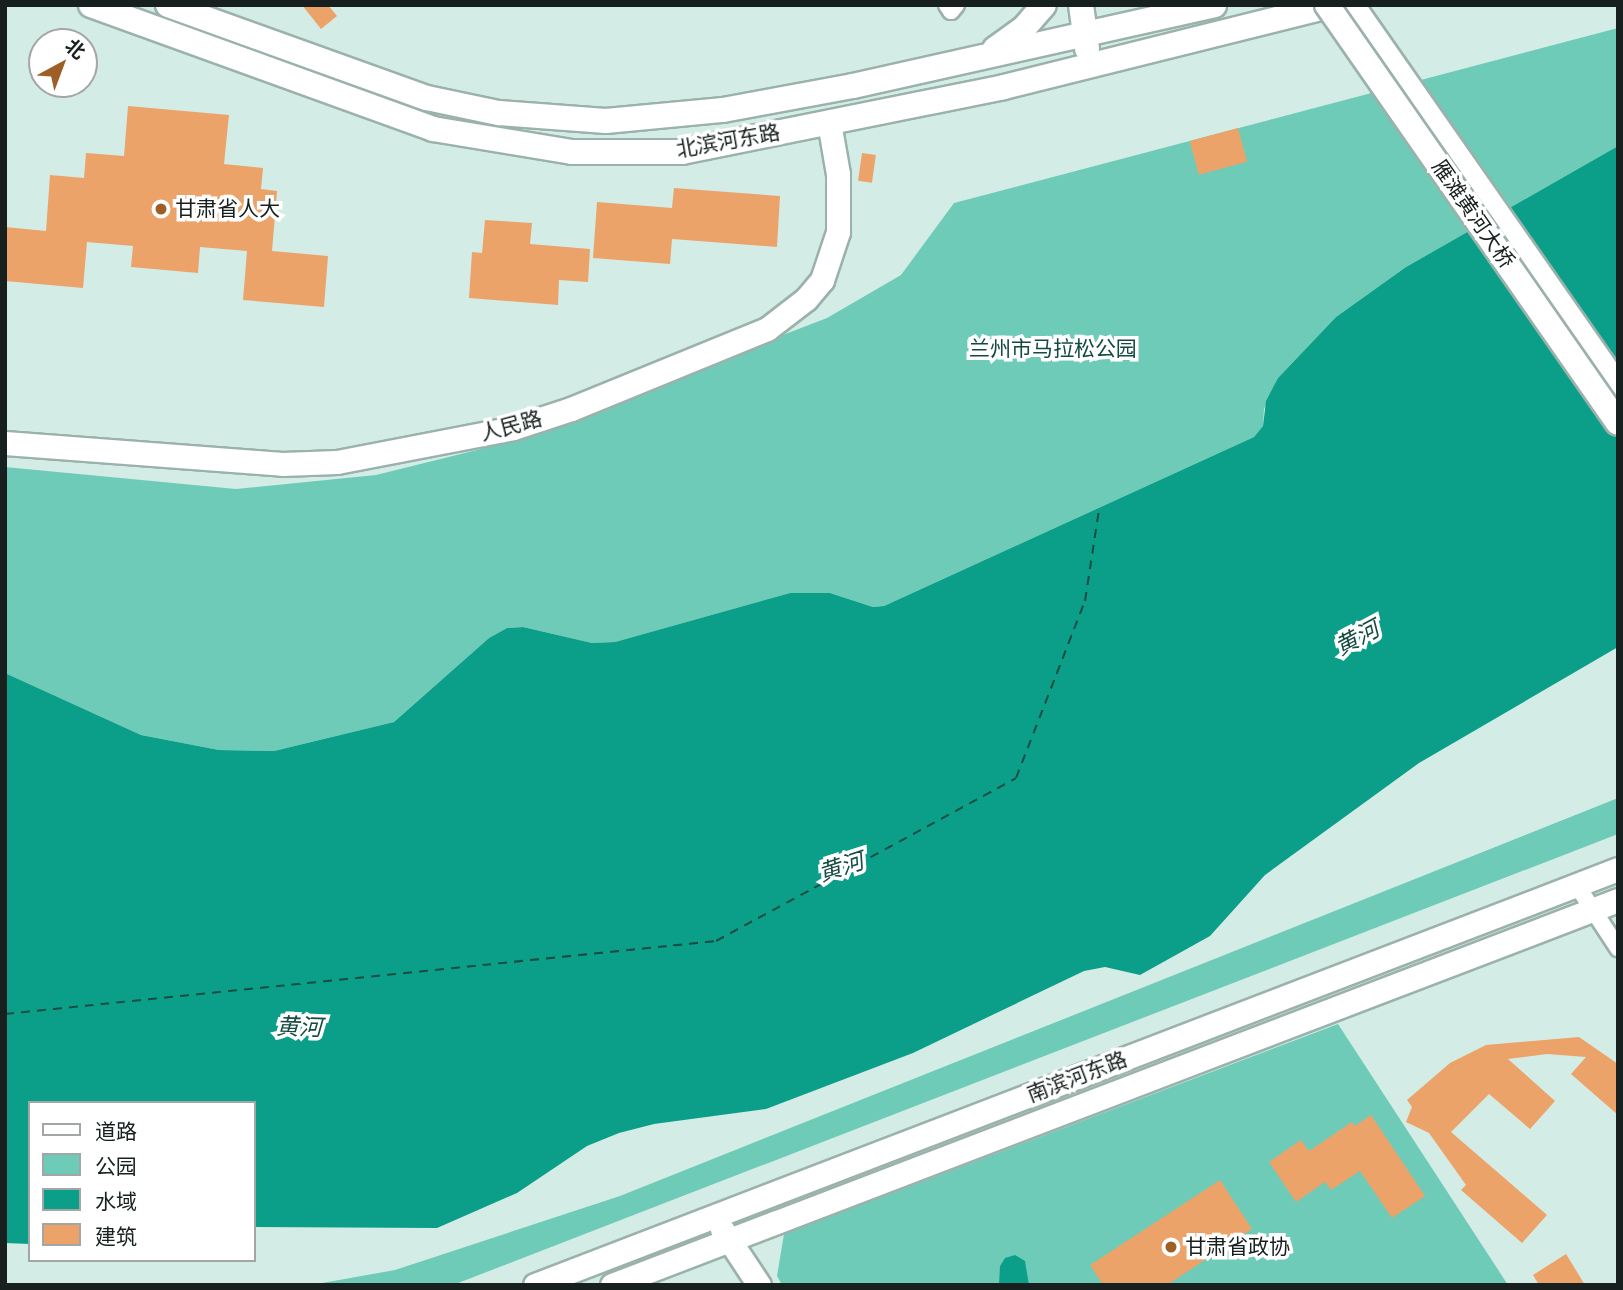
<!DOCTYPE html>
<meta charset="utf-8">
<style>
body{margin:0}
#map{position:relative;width:1623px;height:1290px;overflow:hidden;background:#d4ece6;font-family:"DejaVu Sans","Noto Sans SC",sans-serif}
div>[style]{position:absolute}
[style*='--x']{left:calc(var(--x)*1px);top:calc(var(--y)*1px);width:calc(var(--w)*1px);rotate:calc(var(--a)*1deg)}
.green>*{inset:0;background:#6ecbb8}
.water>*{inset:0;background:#0b9f8a}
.ferry>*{height:2px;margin-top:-1px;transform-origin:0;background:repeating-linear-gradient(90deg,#174c42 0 9px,transparent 0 16px)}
.building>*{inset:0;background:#eba369;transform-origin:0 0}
.roads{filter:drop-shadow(2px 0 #9bb2ac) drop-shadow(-2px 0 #9bb2ac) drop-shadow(0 2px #9bb2ac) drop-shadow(0 -2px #9bb2ac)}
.street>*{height:16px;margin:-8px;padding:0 8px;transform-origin:8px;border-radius:8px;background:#fff}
.secondary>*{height:23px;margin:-11.5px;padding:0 11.5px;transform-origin:11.5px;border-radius:11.5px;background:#fff}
.primary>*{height:24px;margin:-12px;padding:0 12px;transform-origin:12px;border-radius:12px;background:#fff}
.bridges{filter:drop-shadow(2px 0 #9bb2ac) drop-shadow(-2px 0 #9bb2ac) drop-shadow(0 2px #9bb2ac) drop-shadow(0 -2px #9bb2ac)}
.primary-bridge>*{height:24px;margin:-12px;padding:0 12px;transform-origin:12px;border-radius:12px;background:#fff}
.dots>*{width:19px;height:19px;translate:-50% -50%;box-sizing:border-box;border:4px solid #fff;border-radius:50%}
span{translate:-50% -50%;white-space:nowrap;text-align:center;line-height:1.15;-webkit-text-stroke:7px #fff;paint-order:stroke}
.street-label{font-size:21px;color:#17201e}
.poi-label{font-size:21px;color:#17201e}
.left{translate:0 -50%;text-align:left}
.park-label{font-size:21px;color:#154a41}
.water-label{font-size:23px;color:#174c42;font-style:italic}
.frame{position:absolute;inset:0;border:7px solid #17201e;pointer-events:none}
.legend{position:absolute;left:28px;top:1101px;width:228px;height:161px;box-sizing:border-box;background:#fff;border:2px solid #a2a6a5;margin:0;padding:9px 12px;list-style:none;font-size:21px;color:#17201e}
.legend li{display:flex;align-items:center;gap:14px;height:35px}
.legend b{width:35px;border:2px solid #a2a6a5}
.north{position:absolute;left:28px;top:28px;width:70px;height:70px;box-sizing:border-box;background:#fff;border:2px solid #a2a6a5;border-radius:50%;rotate:41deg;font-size:19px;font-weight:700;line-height:28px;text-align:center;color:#17201e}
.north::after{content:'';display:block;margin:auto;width:24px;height:32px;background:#9e5f27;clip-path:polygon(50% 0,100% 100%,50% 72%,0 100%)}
</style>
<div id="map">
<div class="green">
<i style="clip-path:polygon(1618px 28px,1618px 146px,1406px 267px,1336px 317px,1278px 378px,1264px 409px,1263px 426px,1254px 437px,884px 606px,873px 607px,830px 593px,790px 593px,615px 642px,592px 643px,523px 627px,507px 628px,489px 638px,394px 722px,274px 751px,219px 750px,141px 735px,5px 673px,5px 467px,236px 489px,376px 475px,493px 446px,827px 318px,901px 275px,954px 203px)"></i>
<i style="clip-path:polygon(1618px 798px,1618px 834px,453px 1285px,311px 1285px,395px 1270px,620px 1196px)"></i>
<i style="clip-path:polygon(1338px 1024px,1508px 1285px,782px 1285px,777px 1276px,784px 1234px)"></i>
</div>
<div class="water">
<i style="clip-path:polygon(1618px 146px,1618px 647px,1419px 763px,1265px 875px,1210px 936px,1140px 975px,1105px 967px,1084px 971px,913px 1053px,766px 1109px,654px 1124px,619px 1133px,587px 1146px,517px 1193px,437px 1228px,254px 1227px,254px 1103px,30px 1103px,30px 1244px,5px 1243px,5px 673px,141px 735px,219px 750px,274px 751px,394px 722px,489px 638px,507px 628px,523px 627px,592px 643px,615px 642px,790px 593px,830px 593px,873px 607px,884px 606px,1254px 437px,1263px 426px,1266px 401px,1278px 378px,1336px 317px,1406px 267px)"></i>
<i style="clip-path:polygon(1015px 1255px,1025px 1261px,1029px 1285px,999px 1285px,1000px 1266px,1005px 1258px)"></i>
</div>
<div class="ferry">
<i style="--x:5;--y:1014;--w:715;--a:-5.86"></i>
<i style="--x:716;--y:941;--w:341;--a:-28.5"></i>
<i style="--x:1016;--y:778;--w:190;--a:-68.7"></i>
<i style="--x:1085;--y:601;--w:92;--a:-81.3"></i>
</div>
<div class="building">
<i style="clip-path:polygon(302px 5px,328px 5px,337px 16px,321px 29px)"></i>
<i style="clip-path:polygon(128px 106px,229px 115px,224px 164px,263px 168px,261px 189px,277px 191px,272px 251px,328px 256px,324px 307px,243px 300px,247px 251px,200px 247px,198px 273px,131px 267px,133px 246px,87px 242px,83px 288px,5px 281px,5px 227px,46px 231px,50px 175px,84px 178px,86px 153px,124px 156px)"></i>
<i style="left:1238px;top:128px;width:35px;height:50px;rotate:75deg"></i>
<i style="left:862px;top:153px;width:14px;height:28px;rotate:8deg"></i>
<i style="clip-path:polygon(674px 188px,780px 196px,777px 247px,672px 239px,670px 264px,593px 258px,597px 202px,672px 208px)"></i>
<i style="clip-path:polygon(485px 220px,532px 223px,530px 244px,590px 249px,588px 282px,559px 280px,558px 305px,469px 298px,472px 252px,482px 253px)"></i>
<i style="clip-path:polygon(1579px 1037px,1618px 1064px,1618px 1115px,1571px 1074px,1586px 1057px,1547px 1054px,1508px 1059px,1555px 1101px,1530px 1129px,1489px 1094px,1451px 1132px,1547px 1215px,1522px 1243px,1461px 1190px,1466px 1185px,1429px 1133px,1406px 1122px,1412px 1107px,1407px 1100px,1450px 1063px,1486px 1045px)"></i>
<i style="clip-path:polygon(1371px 1115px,1425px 1196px,1392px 1218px,1360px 1171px,1331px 1190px,1325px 1182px,1296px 1202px,1269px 1162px,1301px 1140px,1309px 1151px,1352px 1122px,1355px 1126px)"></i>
<i style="clip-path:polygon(1220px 1180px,1252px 1229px,1167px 1285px,1103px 1285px,1090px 1265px)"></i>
<i style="clip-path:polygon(1566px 1254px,1585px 1285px,1539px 1285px,1533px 1275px)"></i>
</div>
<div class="roads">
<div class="street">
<i style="--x:947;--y:5;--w:7;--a:56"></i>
<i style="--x:951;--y:11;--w:8;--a:-50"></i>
<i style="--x:1576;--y:884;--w:77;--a:56.7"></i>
</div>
<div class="secondary">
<i style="--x:5;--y:443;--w:278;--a:4.3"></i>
<i style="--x:282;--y:464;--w:55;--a:-2.1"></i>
<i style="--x:337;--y:462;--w:179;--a:-10.9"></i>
<i style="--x:513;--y:428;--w:61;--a:-18.1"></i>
<i style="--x:571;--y:409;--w:212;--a:-22.2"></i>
<i style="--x:767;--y:329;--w:49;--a:-37.6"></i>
<i style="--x:806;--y:299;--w:25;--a:-50"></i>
<i style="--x:822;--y:280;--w:51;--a:-71.6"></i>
<i style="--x:838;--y:232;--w:58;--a:-90"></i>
<i style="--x:838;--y:174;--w:53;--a:-99.8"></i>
<i style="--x:722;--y:1229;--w:67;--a:56.5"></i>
<i style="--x:535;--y:1285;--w:1160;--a:-21.01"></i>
<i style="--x:612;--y:1285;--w:1077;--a:-20.94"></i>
</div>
<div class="primary">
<i style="--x:91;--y:5;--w:364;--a:19.9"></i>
<i style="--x:433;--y:129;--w:141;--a:9.4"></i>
<i style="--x:572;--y:152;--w:110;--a:0"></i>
<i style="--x:682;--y:152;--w:328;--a:-11.4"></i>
<i style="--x:1004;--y:87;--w:339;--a:-14"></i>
<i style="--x:168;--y:5;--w:275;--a:19.8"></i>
<i style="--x:427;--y:98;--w:74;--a:11.8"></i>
<i style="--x:499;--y:113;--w:107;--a:4.3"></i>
<i style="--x:606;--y:121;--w:118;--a:-5.4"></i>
<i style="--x:723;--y:110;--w:132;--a:-10.5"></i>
<i style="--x:853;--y:86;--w:370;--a:-12.6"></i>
<i style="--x:1081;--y:5;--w:44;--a:82.2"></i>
<i style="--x:1352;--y:5;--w:465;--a:55.1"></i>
<i style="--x:995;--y:49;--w:36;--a:-36"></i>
<i style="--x:1024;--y:28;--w:30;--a:-49"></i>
</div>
</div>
<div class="bridges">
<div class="primary-bridge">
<i style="--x:1327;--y:5;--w:509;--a:55.16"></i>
</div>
</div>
<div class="dots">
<i style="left:161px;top:209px;background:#9e5f27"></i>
<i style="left:1171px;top:1247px;background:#9e5f27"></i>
</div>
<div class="street-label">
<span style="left:728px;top:141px;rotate:-10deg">北滨河东路</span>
<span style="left:1473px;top:214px;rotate:55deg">雁滩黄河大桥</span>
<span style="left:511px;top:426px;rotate:-15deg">人民路</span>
<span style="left:1077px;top:1077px;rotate:-21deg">南滨河东路</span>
</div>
<div class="poi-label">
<span class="left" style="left:175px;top:209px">甘肃省人大</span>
<span class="left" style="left:1185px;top:1247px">甘肃省政协</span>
</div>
<div class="park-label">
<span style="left:1053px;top:349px">兰州市马拉松公园</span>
</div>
<div class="water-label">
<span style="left:1357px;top:638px;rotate:-28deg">黄河</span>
<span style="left:841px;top:867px;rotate:-18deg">黄河</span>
<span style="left:299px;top:1027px;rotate:2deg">黄河</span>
</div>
<div class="frame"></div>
<ul class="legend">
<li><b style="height:9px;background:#fff"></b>道路</li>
<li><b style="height:19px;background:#6ecbb8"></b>公园</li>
<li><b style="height:19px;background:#0b9f8a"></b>水域</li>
<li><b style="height:19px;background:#eba369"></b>建筑</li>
</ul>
<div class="north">北</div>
</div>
